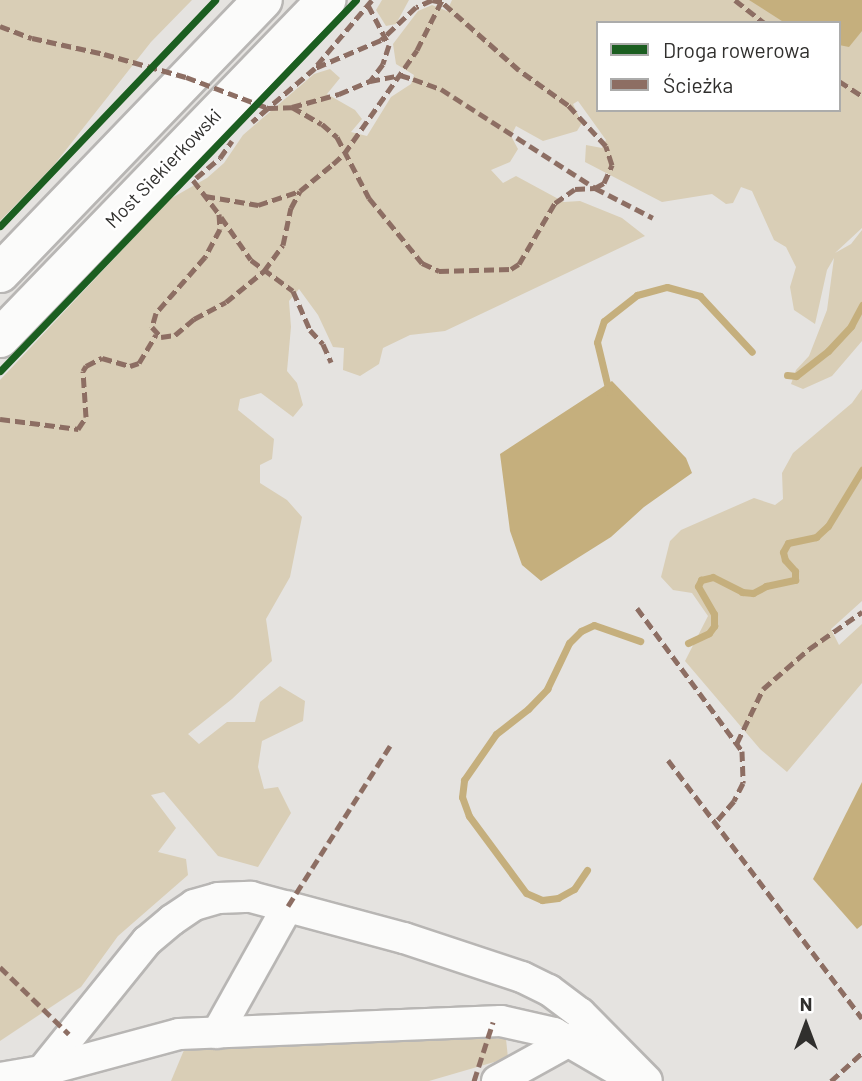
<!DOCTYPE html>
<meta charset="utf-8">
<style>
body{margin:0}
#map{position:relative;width:862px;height:1081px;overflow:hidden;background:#e5e3e0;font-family:Barlow,sans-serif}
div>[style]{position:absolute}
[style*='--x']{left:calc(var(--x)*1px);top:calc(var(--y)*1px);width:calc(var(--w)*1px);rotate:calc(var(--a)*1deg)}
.green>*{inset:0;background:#d9ceb6}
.water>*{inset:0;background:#c5af7d}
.stream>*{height:7px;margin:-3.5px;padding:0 3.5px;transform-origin:3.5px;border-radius:3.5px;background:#c5af7d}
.roads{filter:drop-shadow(2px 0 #b8b6b4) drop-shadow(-2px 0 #b8b6b4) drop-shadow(0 2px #b8b6b4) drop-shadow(0 -2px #b8b6b4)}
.minor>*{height:30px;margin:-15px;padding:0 15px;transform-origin:15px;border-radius:15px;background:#fbfbfa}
.major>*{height:38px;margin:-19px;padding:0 19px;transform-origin:19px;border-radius:19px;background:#fbfbfa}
.quiet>*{height:5px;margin-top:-2.5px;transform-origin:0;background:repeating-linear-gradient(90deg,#8d6e63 0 10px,transparent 0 15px)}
.cycleway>*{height:7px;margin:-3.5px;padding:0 3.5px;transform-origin:3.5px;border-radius:3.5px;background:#1b5e20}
span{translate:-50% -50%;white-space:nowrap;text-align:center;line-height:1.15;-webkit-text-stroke:5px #fff;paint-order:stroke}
.street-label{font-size:19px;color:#302f2d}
.legend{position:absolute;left:596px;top:21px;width:245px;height:91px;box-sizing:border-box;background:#fff;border:2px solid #acacab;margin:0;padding:9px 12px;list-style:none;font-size:21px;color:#302f2d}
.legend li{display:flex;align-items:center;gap:14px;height:35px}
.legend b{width:35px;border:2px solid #acacab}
.north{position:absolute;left:771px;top:990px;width:70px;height:70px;-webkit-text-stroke:5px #fff;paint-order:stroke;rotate:0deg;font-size:19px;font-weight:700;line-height:28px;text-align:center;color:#302f2d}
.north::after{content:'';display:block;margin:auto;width:24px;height:32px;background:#302f2d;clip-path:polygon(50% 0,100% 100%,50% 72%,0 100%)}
</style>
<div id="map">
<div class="green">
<i style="clip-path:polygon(0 0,192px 0,151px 42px,54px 165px,0 221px)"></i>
<i style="clip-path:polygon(382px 0,409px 0,396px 24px,386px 26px,376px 10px)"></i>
<i style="clip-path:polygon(452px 0,772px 0,816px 23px,598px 23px,598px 110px,839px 110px,839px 32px,862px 23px,862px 228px,835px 253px,851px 244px,862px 230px,862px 341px,832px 376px,803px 389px,791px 384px,796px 370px,809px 356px,827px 310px,834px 258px,827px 270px,815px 324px,794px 310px,790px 287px,796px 267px,786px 247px,774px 240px,752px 191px,741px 187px,733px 203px,726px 204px,712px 194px,662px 202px,585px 162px,586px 145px,602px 148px,606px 140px,578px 101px,573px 104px,582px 123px,577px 131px,543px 141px,516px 126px,511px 136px,518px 149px,510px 162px,491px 170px,503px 183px,516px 176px,564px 202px,580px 201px,622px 218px,645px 236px,445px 331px,410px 335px,383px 348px,379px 364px,360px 376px,343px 370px,344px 348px,333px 347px,318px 315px,299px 289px,289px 301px,291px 327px,287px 371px,297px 383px,303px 405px,293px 417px,261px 393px,240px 399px,238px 410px,274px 439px,272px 459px,260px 465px,260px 483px,287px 500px,302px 517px,290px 577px,266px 619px,272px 661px,232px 699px,188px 734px,199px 744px,227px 722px,255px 722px,260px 702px,280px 686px,305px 701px,303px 721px,262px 741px,258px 767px,264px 789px,278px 787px,291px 813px,258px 867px,218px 856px,164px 792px,151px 795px,176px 828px,158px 852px,186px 859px,188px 875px,118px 936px,81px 987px,0 1041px,0 380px,170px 199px,207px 178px,224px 163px,243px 135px,314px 74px,330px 69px,340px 78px,327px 94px,355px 110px,362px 119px,351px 132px,367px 136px,391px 97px,411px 84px,414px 75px,396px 64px,393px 44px,418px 11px,432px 5px,447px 11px)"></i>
<i style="clip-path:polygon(862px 389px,862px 601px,831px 629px,839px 645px,862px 624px,862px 683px,787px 772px,760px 749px,685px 661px,708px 616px,692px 593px,673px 590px,661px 577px,670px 541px,681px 530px,754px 498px,775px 505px,783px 499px,782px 473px,793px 453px,852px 403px)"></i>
<i style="clip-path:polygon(476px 1037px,506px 1039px,508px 1058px,429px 1081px,171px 1081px,184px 1050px)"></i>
</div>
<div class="water">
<i style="clip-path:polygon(749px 0,862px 0,862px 31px,849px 47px,839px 45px,839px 23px,785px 23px)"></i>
<i style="clip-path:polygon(612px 381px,686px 458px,692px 473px,644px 507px,611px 537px,541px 581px,522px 565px,510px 531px,500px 454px)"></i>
<i style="clip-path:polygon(862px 782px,862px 925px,857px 929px,813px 879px)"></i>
</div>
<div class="stream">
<i style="--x:787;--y:375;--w:9;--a:6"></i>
<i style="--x:796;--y:376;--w:41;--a:-38"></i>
<i style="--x:828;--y:351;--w:34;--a:-47"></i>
<i style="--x:851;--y:326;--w:24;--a:-62"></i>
<i style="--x:609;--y:392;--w:51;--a:-103.5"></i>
<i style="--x:597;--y:342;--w:22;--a:-72"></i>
<i style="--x:604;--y:321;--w:42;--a:-38.2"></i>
<i style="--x:637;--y:295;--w:31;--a:-15"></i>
<i style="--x:667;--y:287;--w:34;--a:15"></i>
<i style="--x:700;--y:296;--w:76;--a:47.1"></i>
<i style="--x:688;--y:643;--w:23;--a:-25"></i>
<i style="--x:709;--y:633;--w:9;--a:-54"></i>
<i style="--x:714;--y:626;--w:12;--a:-90"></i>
<i style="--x:714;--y:614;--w:32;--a:-120"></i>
<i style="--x:698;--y:586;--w:7;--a:-63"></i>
<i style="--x:701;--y:580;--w:12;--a:-14"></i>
<i style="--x:713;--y:577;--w:33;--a:27"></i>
<i style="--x:742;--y:592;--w:11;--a:5"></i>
<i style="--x:753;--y:593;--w:15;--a:-28"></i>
<i style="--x:766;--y:586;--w:30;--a:-12"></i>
<i style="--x:795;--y:580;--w:9;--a:-90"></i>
<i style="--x:795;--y:571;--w:15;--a:-132"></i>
<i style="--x:785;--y:560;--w:8;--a:-104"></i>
<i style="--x:783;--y:552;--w:10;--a:-61"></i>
<i style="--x:788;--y:543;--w:29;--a:-12"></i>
<i style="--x:816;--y:537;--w:16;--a:-43"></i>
<i style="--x:828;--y:526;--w:66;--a:-58.7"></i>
<i style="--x:587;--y:870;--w:23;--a:124"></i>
<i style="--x:574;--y:889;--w:18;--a:151"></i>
<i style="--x:558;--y:898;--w:16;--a:173"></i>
<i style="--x:542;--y:900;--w:17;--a:-156"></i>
<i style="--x:526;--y:893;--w:96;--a:-126.5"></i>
<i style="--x:469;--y:816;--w:20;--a:-110"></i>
<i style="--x:462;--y:797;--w:17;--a:-83"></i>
<i style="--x:464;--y:780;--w:56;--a:-55.2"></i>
<i style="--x:496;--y:734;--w:41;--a:-38"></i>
<i style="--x:528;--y:709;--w:28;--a:-46"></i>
<i style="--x:547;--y:689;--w:51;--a:-64.4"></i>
<i style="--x:569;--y:643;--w:17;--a:-45"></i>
<i style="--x:581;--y:631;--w:14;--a:-25"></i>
<i style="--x:594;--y:625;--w:49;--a:19.2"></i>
</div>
<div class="roads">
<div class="minor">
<i style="--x:217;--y:1033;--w:145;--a:-60.8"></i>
<i style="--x:42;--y:1071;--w:167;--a:-51.1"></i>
<i style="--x:147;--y:941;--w:33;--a:-40"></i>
<i style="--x:172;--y:920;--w:27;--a:-34"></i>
<i style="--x:194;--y:905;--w:25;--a:-16"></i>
<i style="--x:218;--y:898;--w:33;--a:-2"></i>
<i style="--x:251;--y:897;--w:158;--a:15"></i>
<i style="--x:404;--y:938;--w:124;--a:18.3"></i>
<i style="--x:522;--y:977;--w:30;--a:26"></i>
<i style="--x:549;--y:990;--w:39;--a:37"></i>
<i style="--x:580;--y:1013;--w:95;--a:45.4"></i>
<i style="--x:0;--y:1078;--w:43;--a:-9.5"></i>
<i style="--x:42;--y:1071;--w:142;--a:-15.1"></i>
<i style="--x:179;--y:1034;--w:322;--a:-2.3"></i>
<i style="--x:501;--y:1021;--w:54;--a:12.8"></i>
<i style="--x:554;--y:1033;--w:89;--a:30.3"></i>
<i style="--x:497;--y:1081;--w:97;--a:-28.9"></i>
</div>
<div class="major">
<i style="--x:0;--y:273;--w:379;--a:-46.1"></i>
<i style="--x:0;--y:338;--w:470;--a:-46"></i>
</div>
</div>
<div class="quiet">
<i style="--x:735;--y:0;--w:37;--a:38"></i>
<i style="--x:368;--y:5;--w:45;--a:62.3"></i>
<i style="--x:389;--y:45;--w:20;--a:108"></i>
<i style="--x:383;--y:64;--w:21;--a:127"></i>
<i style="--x:0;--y:26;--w:34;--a:21"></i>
<i style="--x:32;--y:38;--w:74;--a:12.5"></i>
<i style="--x:104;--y:54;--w:85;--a:15.7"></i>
<i style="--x:186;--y:77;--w:88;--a:20.7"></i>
<i style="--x:268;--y:108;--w:24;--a:-2"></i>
<i style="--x:292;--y:107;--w:34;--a:30"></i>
<i style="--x:322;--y:124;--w:20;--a:41"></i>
<i style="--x:337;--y:137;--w:69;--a:62.3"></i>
<i style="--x:369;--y:198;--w:84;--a:50.8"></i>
<i style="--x:422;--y:263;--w:19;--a:25"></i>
<i style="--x:439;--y:271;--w:72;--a:-1.6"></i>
<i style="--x:511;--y:269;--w:9;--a:-32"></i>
<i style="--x:519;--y:264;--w:71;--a:-59.5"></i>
<i style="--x:555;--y:203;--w:24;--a:-35"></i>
<i style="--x:575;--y:189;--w:20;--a:-3"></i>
<i style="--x:595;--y:188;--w:10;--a:-29"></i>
<i style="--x:604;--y:183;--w:20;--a:-66"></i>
<i style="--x:612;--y:165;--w:20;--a:-108"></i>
<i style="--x:606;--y:146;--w:56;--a:-132.8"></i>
<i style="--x:568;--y:105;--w:60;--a:-144.5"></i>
<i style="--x:519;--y:70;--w:103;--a:-138.6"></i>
<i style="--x:442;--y:2;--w:10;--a:-169"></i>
<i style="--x:432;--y:0;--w:17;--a:156"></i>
<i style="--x:416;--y:7;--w:48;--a:136.7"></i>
<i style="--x:381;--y:40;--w:72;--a:157"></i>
<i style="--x:315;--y:68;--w:62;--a:139.6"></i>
<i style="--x:268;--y:108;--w:21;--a:139"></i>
<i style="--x:317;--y:65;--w:85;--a:-49.8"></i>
<i style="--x:839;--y:81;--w:27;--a:33"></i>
<i style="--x:292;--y:107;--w:49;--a:-15.5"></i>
<i style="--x:339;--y:94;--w:34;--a:-23"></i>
<i style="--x:370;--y:81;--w:31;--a:-11"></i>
<i style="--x:400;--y:75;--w:14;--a:17"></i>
<i style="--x:413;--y:79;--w:30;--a:20"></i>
<i style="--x:441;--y:89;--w:183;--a:32.7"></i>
<i style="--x:595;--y:188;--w:65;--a:27.3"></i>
<i style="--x:196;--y:178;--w:31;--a:-40"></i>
<i style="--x:220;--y:158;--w:21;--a:-55"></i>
<i style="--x:193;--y:180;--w:43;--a:52.6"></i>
<i style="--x:219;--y:214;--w:15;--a:86"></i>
<i style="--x:220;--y:229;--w:32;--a:118"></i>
<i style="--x:205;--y:257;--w:74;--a:131.2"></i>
<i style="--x:156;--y:313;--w:15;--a:106"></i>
<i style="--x:152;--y:327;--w:13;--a:48"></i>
<i style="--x:161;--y:337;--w:14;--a:-8"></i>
<i style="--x:175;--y:335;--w:25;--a:-40"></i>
<i style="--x:194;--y:319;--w:36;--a:-28"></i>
<i style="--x:226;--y:302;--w:49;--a:-39.2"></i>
<i style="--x:264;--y:271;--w:32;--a:-54"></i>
<i style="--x:283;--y:245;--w:38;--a:-78"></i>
<i style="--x:291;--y:208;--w:19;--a:-62"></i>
<i style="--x:205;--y:196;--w:54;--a:9.6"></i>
<i style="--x:258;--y:205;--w:44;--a:-18.4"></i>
<i style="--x:300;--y:191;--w:43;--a:-39.3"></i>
<i style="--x:333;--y:164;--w:15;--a:-42"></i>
<i style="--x:344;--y:154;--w:127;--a:-54.9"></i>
<i style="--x:417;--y:50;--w:56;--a:-63.4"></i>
<i style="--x:221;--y:217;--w:52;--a:55.1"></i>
<i style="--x:251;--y:260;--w:52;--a:36.4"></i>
<i style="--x:293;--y:291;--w:43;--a:66.4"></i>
<i style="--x:310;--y:330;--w:19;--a:47"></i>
<i style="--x:323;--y:344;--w:20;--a:66"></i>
<i style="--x:0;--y:419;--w:79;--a:7.3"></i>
<i style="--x:78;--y:429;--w:14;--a:-56"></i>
<i style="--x:86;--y:417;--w:46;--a:-93.7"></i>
<i style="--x:83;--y:371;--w:6;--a:-59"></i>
<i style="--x:86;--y:366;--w:18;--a:-27"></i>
<i style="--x:102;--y:358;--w:29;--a:16"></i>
<i style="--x:130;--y:366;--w:9;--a:-18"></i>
<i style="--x:139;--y:363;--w:33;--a:-59"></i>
<i style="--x:637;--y:608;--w:177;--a:53.7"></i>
<i style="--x:742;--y:751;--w:32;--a:88"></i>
<i style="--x:743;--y:783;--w:20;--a:117"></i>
<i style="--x:734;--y:801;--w:28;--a:131"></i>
<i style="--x:737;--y:743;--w:60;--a:-64.3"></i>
<i style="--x:763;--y:689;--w:61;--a:-41"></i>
<i style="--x:809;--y:649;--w:65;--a:-34.9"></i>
<i style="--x:668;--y:760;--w:323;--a:53.1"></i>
<i style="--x:288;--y:906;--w:193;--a:-57.5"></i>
<i style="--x:0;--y:967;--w:96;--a:44.2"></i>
<i style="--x:474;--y:1081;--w:62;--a:-72.1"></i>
<i style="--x:831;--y:1081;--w:42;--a:-42.1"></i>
</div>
<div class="cycleway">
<i style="--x:0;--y:226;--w:312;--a:-46.4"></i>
<i style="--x:0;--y:371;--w:514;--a:-46.18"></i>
</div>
<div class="street-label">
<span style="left:163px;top:168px;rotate:-46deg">Most Siekierkowski</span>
</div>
<ul class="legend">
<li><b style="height:9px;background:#1b5e20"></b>Droga rowerowa</li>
<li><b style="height:9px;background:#8d6e63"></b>Ścieżka</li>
</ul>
<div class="north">N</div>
</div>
